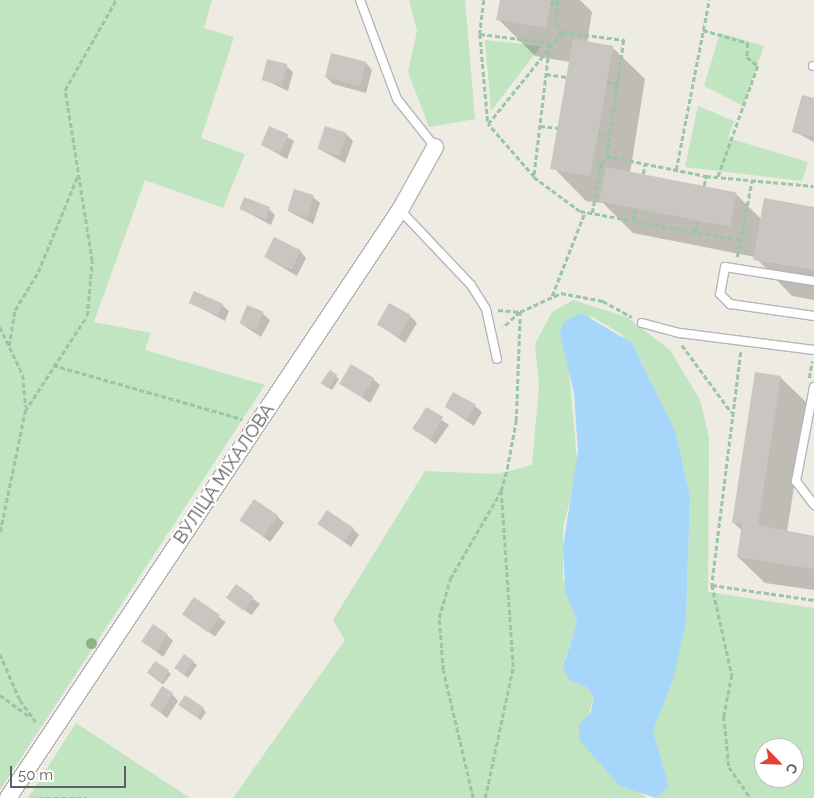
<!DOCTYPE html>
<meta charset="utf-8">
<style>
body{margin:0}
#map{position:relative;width:814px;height:798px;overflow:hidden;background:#eeebe3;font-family:Raleway,sans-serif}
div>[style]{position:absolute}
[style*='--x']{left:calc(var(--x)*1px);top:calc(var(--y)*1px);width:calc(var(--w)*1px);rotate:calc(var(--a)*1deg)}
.green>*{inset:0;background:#c1e4c1}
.water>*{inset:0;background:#a6d7fb}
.shadow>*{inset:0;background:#0003;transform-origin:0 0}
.building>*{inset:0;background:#c9c6c1;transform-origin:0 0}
.path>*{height:2.5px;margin-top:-1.25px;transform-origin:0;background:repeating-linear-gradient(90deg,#9ac5a6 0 5px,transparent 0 7.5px)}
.roads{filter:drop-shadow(1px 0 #b4b6ba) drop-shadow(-1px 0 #b4b6ba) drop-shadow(0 1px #b4b6ba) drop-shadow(0 -1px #b4b6ba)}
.lane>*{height:8px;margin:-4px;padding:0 4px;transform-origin:4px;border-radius:4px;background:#fff}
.street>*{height:16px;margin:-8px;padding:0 8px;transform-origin:8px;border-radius:8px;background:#fff}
.trees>*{width:11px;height:11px;margin:-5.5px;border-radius:50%;background:#8ab387}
span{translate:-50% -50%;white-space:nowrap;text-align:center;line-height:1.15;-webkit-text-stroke:4px #fff;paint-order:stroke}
.street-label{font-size:18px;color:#5c5f64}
.north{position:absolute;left:754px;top:738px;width:50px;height:50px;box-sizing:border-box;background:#fff;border:1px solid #bebfc1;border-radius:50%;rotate:114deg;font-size:14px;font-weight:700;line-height:20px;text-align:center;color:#5c5f64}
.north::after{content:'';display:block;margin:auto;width:18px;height:22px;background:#e24135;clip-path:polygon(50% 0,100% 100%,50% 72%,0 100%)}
.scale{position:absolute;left:10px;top:766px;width:116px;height:22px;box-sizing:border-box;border:2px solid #5c5f64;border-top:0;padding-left:6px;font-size:15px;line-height:18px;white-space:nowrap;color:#5c5f64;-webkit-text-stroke:4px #fff;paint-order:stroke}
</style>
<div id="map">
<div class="green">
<i style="clip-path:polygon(0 0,212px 0,204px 28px,234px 37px,201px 138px,245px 154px,223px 208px,145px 180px,94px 322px,151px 333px,145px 350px,265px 385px,0 790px)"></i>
<i style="clip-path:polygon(409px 0,465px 0,475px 119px,429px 127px,408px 72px,417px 31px)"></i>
<i style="clip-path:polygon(720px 33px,764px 46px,743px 106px,704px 86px)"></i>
<i style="clip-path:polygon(485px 40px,541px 46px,491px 111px)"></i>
<i style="clip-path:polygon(698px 106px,734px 121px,728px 138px,808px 162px,802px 181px,685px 167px)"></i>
<i style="clip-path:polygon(evenodd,573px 300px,627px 317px,670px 350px,700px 400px,709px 437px,708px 592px,814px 608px,814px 798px,654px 798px,669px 786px,653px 731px,686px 622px,690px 496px,675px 430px,639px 356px,621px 334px,591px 316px,569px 371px,578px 471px,563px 527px,563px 579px,577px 622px,565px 659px,570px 681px,585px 686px,594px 697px,580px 741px,646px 798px,233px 798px,345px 640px,333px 620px,425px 471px,497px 474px,532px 465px,539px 386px,535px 344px,552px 312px,573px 300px,764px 748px,794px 748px,794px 778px,764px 778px,764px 748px)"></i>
<i style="clip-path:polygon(76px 723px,190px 798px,28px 798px)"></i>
</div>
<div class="water">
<i style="clip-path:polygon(581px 313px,632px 343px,675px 430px,690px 496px,686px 622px,673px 679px,653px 731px,669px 786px,656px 798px,620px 786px,580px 741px,579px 725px,591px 712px,594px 697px,585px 686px,570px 681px,563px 667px,577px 622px,565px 590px,563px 547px,578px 451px,574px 393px,560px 334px,563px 323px)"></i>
</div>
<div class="shadow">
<i style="clip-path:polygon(501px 0,580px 0,592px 12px,587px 43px,612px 47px,645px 79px,630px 173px,736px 194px,761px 219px,814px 208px,814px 300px,792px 296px,755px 257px,633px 233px,603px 203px,586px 201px,554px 168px,570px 62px,535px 56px,498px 19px)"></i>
<i style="clip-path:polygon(332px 54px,366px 63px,372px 70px,366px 93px,333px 84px,326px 77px)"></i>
<i style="clip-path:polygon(286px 66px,293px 72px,288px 91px,263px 79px)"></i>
<i style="clip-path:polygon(814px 100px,814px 142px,793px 131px)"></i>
<i style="clip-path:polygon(270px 127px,294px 141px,287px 159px,262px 145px)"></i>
<i style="clip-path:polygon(346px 134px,353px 141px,345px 163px,319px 149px)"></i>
<i style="clip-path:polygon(313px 197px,320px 203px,313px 224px,288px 211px)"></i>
<i style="clip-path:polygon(241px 209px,269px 209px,275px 215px,271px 225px)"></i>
<i style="clip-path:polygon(300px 251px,306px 258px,297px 276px,265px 257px)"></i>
<i style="clip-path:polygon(191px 303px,222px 305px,229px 311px,225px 321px)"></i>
<i style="clip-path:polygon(263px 314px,270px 320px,261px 337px,240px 323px)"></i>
<i style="clip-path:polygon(410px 316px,417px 323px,405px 343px,378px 324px)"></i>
<i style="clip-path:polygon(330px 372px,339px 379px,332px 390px,325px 386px)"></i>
<i style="clip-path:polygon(780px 377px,807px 403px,787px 532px,814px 537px,814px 590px,765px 583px,738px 557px,742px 531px,734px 523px)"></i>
<i style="clip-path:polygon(373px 379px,380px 385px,370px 403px,341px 383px)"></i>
<i style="clip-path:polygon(475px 406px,482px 412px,474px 426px,446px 407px)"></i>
<i style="left:426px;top:409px;width:28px;height:23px;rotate:35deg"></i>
<i style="clip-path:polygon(277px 516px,284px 523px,270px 542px,241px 520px)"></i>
<i style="clip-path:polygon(319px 523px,353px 529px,359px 535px,351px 547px)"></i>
<i style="left:236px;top:586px;width:30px;height:14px;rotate:37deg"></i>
<i style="left:194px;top:599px;width:39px;height:18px;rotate:36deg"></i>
<i style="clip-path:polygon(167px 635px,173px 641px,163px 657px,143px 641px)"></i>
<i style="clip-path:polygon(185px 656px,197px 665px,188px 678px,179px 671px)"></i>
<i style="left:155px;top:662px;width:20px;height:13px;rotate:37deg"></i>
<i style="clip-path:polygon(172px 694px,178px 701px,167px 718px,151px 705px)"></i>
<i style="clip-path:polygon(183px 707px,203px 709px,206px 712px,201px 720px)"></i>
</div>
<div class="building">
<i style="clip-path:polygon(500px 0,551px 0,546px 28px,496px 20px)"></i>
<i style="left:573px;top:39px;width:41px;height:132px;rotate:10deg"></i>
<i style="left:331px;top:53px;width:36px;height:25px;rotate:14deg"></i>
<i style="left:267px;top:59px;width:21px;height:22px;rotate:14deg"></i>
<i style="clip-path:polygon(802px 95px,814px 98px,814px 138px,792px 132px)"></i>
<i style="left:269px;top:126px;width:21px;height:21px;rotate:23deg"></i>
<i style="left:325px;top:126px;width:23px;height:24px;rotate:18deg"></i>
<i style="left:606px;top:167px;width:133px;height:35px;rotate:11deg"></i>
<i style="left:294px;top:189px;width:21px;height:23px;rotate:17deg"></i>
<i style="left:244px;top:197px;width:28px;height:13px;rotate:21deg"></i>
<i style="clip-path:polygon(764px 198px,814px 207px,814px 270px,753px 260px)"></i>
<i style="left:274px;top:237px;width:30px;height:22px;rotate:26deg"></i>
<i style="left:194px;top:291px;width:32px;height:13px;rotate:24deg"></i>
<i style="left:389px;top:303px;width:25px;height:25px;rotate:29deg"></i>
<i style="left:247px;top:305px;width:18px;height:20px;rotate:22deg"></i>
<i style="left:351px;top:364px;width:27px;height:23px;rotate:31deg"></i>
<i style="left:330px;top:370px;width:9px;height:16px;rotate:36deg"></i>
<i style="clip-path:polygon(755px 372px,781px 376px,758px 525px,814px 536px,814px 569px,737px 557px,742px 524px,732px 523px)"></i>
<i style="left:453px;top:392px;width:26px;height:17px;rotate:29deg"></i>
<i style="left:426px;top:407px;width:20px;height:26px;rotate:30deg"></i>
<i style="left:254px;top:499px;width:29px;height:26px;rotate:34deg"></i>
<i style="left:327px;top:510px;width:32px;height:17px;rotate:34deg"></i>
<i style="left:236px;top:584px;width:22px;height:17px;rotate:36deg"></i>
<i style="left:194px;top:597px;width:32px;height:21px;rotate:35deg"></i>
<i style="left:153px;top:624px;width:18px;height:21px;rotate:34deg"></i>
<i style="left:184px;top:654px;width:12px;height:17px;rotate:35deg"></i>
<i style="left:155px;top:661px;width:17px;height:14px;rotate:33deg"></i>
<i style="left:162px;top:686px;width:13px;height:23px;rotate:32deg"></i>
<i style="left:185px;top:695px;width:23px;height:12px;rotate:34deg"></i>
</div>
<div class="path">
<i style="--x:484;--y:0;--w:34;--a:97"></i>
<i style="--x:480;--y:34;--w:71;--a:7.3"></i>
<i style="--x:550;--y:43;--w:135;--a:96.8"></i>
<i style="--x:534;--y:177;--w:57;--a:36.5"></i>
<i style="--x:580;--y:211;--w:163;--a:10.3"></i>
<i style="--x:558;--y:0;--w:24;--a:95"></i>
<i style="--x:556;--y:24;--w:10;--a:53"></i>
<i style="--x:562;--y:32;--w:63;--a:7.4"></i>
<i style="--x:624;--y:40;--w:117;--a:98.3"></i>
<i style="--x:607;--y:156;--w:101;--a:11.4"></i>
<i style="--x:706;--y:176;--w:108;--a:5.3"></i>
<i style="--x:550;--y:3;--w:8;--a:7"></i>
<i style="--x:703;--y:30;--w:47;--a:16.1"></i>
<i style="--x:748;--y:43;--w:14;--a:94"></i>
<i style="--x:747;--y:57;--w:14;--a:39"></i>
<i style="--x:758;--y:66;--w:118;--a:109.8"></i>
<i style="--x:480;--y:34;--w:90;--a:84.9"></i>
<i style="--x:546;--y:74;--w:21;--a:8"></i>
<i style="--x:607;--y:82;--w:11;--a:5"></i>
<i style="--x:540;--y:126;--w:18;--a:6"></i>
<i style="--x:599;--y:133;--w:12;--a:5"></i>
<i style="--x:676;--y:170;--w:173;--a:-79"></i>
<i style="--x:643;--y:174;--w:10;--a:-79"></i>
<i style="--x:534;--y:177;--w:70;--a:-131"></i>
<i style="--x:488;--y:124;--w:118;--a:-51.2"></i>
<i style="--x:704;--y:186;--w:10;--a:-79"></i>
<i style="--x:592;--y:213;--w:50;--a:-79.6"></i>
<i style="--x:601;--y:164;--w:10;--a:-53"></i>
<i style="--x:633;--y:221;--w:13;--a:-81"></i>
<i style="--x:695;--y:232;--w:11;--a:-80"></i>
<i style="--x:737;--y:257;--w:78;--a:-79"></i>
<i style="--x:552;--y:296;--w:90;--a:-68.6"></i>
<i style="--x:498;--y:310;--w:22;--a:5"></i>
<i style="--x:520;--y:312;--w:45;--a:-24.9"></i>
<i style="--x:561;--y:293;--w:43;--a:10.8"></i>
<i style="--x:603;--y:301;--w:33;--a:29"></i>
<i style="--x:0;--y:327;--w:53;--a:64.4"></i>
<i style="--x:23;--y:375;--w:32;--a:85"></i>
<i style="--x:682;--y:345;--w:84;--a:53.7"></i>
<i style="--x:9;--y:346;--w:36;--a:-81"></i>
<i style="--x:15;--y:310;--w:44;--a:-58.8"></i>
<i style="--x:38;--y:272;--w:105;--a:-67.6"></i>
<i style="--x:741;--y:352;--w:235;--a:97.1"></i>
<i style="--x:712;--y:585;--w:103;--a:8.4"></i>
<i style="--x:53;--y:365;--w:197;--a:15.9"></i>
<i style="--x:809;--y:378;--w:17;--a:-80"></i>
<i style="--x:0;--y:532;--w:124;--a:-78.3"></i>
<i style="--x:25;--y:411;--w:113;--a:-56.9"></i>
<i style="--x:87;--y:316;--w:55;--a:-84.8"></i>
<i style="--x:92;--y:261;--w:173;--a:-99"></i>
<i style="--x:65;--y:90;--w:103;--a:-60.5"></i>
<i style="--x:712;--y:585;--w:92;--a:77.5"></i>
<i style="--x:732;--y:675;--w:42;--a:101"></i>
<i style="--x:724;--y:716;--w:51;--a:84.4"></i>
<i style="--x:729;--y:767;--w:38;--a:55"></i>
<i style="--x:0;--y:654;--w:50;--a:66.5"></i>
<i style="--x:20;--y:700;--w:27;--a:54"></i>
<i style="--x:0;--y:695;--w:37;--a:36"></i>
<i style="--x:39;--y:798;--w:48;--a:0"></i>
<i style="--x:473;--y:798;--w:131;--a:-103.2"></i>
<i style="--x:443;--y:670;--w:52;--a:-94.4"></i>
<i style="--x:439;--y:618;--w:41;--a:-74.2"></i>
<i style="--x:450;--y:579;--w:102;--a:-59.9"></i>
<i style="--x:501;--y:491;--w:23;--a:-75"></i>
<i style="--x:507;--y:469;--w:49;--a:-79.4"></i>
<i style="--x:516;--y:421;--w:109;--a:-87.9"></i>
<i style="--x:520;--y:312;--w:23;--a:137"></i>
<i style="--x:485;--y:798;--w:134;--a:-77.9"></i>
<i style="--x:513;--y:667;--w:176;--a:-93.9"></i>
</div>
<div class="roads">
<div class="lane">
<i style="--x:360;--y:0;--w:106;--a:69.5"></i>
<i style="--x:397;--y:99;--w:61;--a:51.6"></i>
<i style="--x:813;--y:66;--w:1;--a:0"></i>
<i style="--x:400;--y:210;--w:103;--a:46.6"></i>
<i style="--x:471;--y:285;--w:28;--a:58"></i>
<i style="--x:486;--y:309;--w:51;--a:77.6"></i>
<i style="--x:814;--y:281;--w:90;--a:-171.1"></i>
<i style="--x:725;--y:267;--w:27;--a:100"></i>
<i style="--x:720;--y:294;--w:14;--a:45"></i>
<i style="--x:730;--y:304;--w:85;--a:8.1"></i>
<i style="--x:642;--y:323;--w:39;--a:15"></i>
<i style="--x:680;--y:333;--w:135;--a:7.2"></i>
<i style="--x:814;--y:387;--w:96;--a:100.8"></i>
<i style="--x:796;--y:481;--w:30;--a:53"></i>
</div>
<div class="street">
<i style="--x:8;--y:798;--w:707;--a:-56.31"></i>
<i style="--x:400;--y:210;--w:72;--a:-60.9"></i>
</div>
</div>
<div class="trees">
<i style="left:91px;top:643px"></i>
</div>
<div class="street-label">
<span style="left:224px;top:474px;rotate:-56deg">ВУЛІЦА МІХАЛОВА</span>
</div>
<div class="north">С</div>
<div class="scale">50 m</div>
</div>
